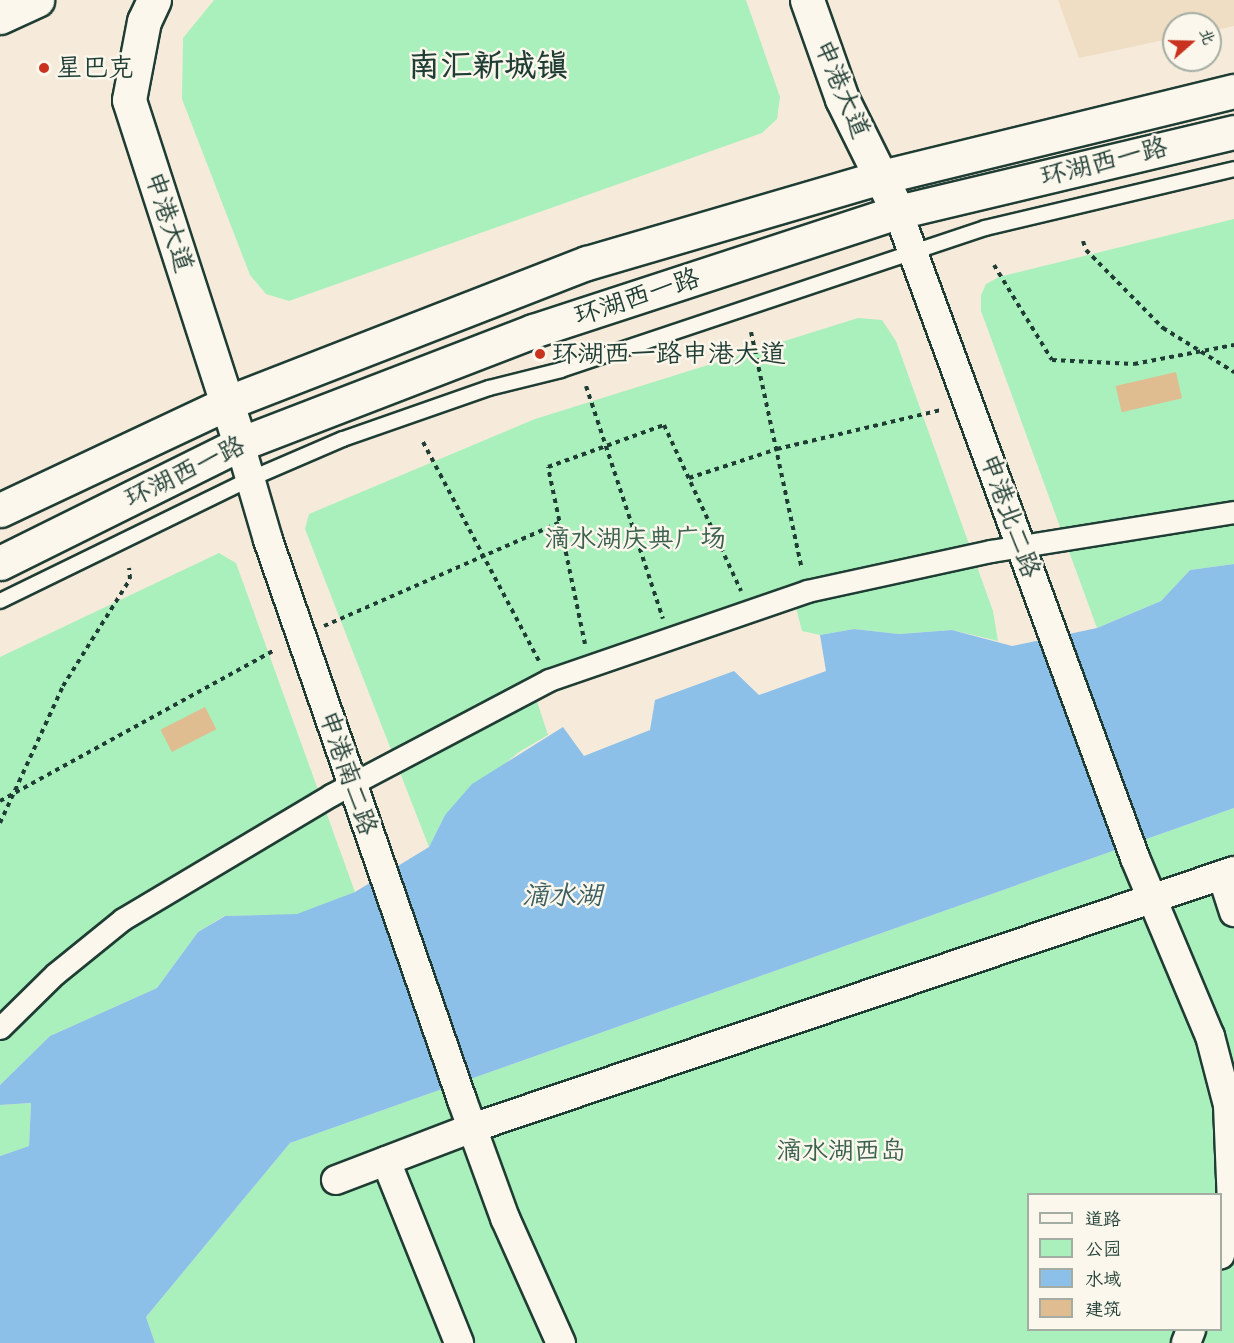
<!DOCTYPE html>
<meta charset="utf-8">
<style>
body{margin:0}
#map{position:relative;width:1234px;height:1343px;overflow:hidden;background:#f6ebda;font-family:Caveat,"LXGW WenKai TC",sans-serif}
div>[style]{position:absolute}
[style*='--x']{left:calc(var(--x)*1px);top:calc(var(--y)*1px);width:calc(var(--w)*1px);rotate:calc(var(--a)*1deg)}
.built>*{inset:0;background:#efddc4}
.green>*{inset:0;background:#aaf0bc}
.water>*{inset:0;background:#8dc0e9}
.building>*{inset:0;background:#e0bc91;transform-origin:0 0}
.path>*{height:4px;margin-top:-2px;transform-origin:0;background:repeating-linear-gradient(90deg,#1f3d34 0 4.5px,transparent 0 9px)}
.roads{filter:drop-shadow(2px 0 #1f3d34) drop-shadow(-2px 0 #1f3d34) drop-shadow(0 2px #1f3d34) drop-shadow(0 -2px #1f3d34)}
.service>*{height:14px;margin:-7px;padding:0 7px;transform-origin:7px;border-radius:7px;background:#fbf7ec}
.pedestrian>*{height:21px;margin:-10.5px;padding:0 10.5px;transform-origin:10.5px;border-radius:10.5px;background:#fbf7ec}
.minor>*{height:28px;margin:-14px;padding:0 14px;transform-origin:14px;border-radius:14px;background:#fbf7ec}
.tertiary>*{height:33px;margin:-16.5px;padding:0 16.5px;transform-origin:16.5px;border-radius:16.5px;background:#fbf7ec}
.secondary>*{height:33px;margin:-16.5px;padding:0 16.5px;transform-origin:16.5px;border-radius:16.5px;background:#fbf7ec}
.dots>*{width:16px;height:16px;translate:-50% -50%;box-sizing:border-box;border:3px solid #fbf7ec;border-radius:50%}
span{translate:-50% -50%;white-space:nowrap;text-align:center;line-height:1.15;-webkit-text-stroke:5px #fbf7ec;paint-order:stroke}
.poi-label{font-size:26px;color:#1f3d34}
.left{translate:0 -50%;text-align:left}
.street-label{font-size:26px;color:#1f3d34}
.park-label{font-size:26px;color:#3b614f}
.water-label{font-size:27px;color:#3a5e61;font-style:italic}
.district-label{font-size:32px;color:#1f3d34;font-weight:700}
.legend{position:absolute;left:1027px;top:1193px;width:195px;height:138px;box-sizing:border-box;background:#fbf7ec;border:2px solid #a3ada2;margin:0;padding:8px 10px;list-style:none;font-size:18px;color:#1f3d34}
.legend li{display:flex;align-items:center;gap:12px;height:30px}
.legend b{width:30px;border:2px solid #a3ada2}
.north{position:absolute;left:1162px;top:12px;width:60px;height:60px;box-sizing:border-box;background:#fbf7ec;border:2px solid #a3ada2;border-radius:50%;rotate:70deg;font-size:16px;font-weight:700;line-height:24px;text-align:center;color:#1f3d34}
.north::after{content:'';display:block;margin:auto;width:21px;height:27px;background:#c8321e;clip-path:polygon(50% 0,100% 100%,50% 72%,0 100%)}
</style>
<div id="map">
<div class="built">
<i style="clip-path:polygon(1058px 0,1234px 0,1234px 26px,1210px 31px,1210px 24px,1174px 24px,1174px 38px,1079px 58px)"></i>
</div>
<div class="green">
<i style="clip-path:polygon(214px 0,746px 0,780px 97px,777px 119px,762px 133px,289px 301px,266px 294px,250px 275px,182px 99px,183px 38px)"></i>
<i style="clip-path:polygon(1234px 219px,1234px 564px,1190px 570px,1161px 601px,1097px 628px,981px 311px,981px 295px,986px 284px,999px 277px)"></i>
<i style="clip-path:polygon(858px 318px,882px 320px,896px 341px,993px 611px,998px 641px,952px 630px,899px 634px,854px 629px,820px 635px,802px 631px,793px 596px,533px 689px,548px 735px,519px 752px,445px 815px,429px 847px,305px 529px,309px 514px,535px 419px)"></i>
<i style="clip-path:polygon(219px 553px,236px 563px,355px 892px,297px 915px,224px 916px,198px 932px,157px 988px,50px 1036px,0 1085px,0 657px)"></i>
<i style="clip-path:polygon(evenodd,1234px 808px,1234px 1343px,155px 1343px,146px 1317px,290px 1143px,1234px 808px,1028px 1194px,1220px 1194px,1220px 1330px,1028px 1330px,1028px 1194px)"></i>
<i style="clip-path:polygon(31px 1103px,29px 1146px,0 1156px,0 1105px)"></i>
</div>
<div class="water">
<i style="clip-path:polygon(1234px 564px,1234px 808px,290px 1143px,146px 1317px,155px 1343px,0 1343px,0 1156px,29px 1146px,31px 1103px,0 1105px,0 1085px,50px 1036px,157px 988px,198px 932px,225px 916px,297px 914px,355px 892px,429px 847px,445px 815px,472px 784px,563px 727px,584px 756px,650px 730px,655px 700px,734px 671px,759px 695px,826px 671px,820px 635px,854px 629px,899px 634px,952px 630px,1012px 646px,1097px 628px,1161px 601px,1190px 570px)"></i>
</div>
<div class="building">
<i style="left:1176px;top:372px;width:27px;height:62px;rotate:77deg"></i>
<i style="left:205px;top:707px;width:25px;height:50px;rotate:63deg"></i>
</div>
<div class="path">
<i style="--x:1083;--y:241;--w:9;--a:72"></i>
<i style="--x:1086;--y:250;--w:110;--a:45.4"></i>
<i style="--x:1163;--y:328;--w:84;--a:31.8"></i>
<i style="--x:994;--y:265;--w:111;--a:58.6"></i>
<i style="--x:1052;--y:360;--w:82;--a:2.8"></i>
<i style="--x:1134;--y:364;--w:102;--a:-10.8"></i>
<i style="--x:751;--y:332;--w:242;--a:77.9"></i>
<i style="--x:586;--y:386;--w:245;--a:71.7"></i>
<i style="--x:423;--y:442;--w:248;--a:62.1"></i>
<i style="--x:689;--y:478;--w:93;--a:-18.2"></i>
<i style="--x:777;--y:449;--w:169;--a:-13.4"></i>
<i style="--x:324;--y:626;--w:257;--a:-23.7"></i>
<i style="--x:585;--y:644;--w:181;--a:-101.8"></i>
<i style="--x:548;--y:467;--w:123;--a:-19.9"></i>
<i style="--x:664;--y:425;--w:183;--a:65.1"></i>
<i style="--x:0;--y:801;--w:314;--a:-28.8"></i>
<i style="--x:0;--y:823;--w:151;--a:-65.3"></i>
<i style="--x:63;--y:686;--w:126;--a:-57.9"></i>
<i style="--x:130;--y:579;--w:11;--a:-95"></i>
</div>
<div class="roads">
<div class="service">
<i style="--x:0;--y:601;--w:278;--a:-26"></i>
<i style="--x:250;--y:479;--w:101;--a:-23.3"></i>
<i style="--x:343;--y:439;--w:155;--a:-19.3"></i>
<i style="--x:489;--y:388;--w:74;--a:-14"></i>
<i style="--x:561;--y:370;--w:447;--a:-18.5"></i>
<i style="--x:985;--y:228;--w:256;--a:-13.3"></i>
</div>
<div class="pedestrian">
<i style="--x:0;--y:1028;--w:77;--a:-44.5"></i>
<i style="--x:55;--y:974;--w:87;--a:-39"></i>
<i style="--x:123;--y:919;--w:242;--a:-30.8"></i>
<i style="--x:331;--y:795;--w:246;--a:-27.8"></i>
<i style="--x:549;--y:680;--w:273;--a:-19"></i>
<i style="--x:807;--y:591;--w:188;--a:-12.3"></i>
<i style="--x:991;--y:551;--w:246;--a:-9.1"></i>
</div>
<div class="minor">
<i style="--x:898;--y:212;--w:688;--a:69.85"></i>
<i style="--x:1135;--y:858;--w:193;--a:67.2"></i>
<i style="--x:1210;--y:1036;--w:71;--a:75.4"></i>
<i style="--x:1228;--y:1105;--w:99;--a:87.7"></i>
<i style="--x:1232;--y:1204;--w:52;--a:103.2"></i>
<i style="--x:240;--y:444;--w:100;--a:73.7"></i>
<i style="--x:268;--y:540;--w:593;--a:70.89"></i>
<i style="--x:462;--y:1100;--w:126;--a:70"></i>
<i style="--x:505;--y:1218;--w:137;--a:65.9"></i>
<i style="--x:1222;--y:875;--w:39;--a:72"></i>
<i style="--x:386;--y:1161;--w:196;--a:68.1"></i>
<i style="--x:336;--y:1180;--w:146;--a:-20.9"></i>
<i style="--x:472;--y:1128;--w:804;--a:-18.64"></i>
<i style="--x:1186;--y:1343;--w:14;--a:-69"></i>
</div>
<div class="tertiary">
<i style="--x:154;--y:0;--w:23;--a:115"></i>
<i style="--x:144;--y:21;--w:80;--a:100.8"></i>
<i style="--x:129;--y:100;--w:361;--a:72.1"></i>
<i style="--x:807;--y:0;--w:105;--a:70.5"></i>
<i style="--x:842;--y:99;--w:126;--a:63.6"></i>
<i style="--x:0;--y:17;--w:41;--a:-24.7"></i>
</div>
<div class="secondary">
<i style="--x:0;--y:510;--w:251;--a:-25.2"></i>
<i style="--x:227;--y:403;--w:386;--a:-21.3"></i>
<i style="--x:587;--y:263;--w:306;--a:-16.3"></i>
<i style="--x:881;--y:177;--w:363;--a:-13.7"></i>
<i style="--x:0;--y:563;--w:268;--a:-26.4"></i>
<i style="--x:240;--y:444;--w:314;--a:-21.1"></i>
<i style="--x:533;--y:331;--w:384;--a:-18.1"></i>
<i style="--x:898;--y:212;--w:345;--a:-13.4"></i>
</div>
</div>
<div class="dots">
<i style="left:44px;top:68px;background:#c8321e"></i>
<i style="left:540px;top:354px;background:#c8321e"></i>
</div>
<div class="poi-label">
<span class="left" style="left:56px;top:68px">星巴克</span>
<span class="left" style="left:552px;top:354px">环湖西一路申港大道</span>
</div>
<div class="street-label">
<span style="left:842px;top:89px;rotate:67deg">申港大道</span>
<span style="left:1104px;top:162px;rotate:-14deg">环湖西一路</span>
<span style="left:169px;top:222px;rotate:72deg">申港大道</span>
<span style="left:637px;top:297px;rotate:-18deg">环湖西一路</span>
<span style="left:185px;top:472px;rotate:-26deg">环湖西一路</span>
<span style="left:1010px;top:516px;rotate:70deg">申港北二路</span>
<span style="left:348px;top:773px;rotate:71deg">申港南二路</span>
</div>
<div class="park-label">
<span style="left:635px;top:539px">滴水湖庆典广场</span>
<span style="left:841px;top:1151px">滴水湖西岛</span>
</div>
<div class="water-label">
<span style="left:562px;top:896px">滴水湖</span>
</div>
<div class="district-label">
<span style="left:488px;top:66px">南汇新城镇</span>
</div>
<ul class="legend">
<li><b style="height:8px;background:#fbf7ec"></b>道路</li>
<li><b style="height:16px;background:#aaf0bc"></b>公园</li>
<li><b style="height:16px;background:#8dc0e9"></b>水域</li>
<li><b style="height:16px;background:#e0bc91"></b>建筑</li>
</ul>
<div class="north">北</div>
</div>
